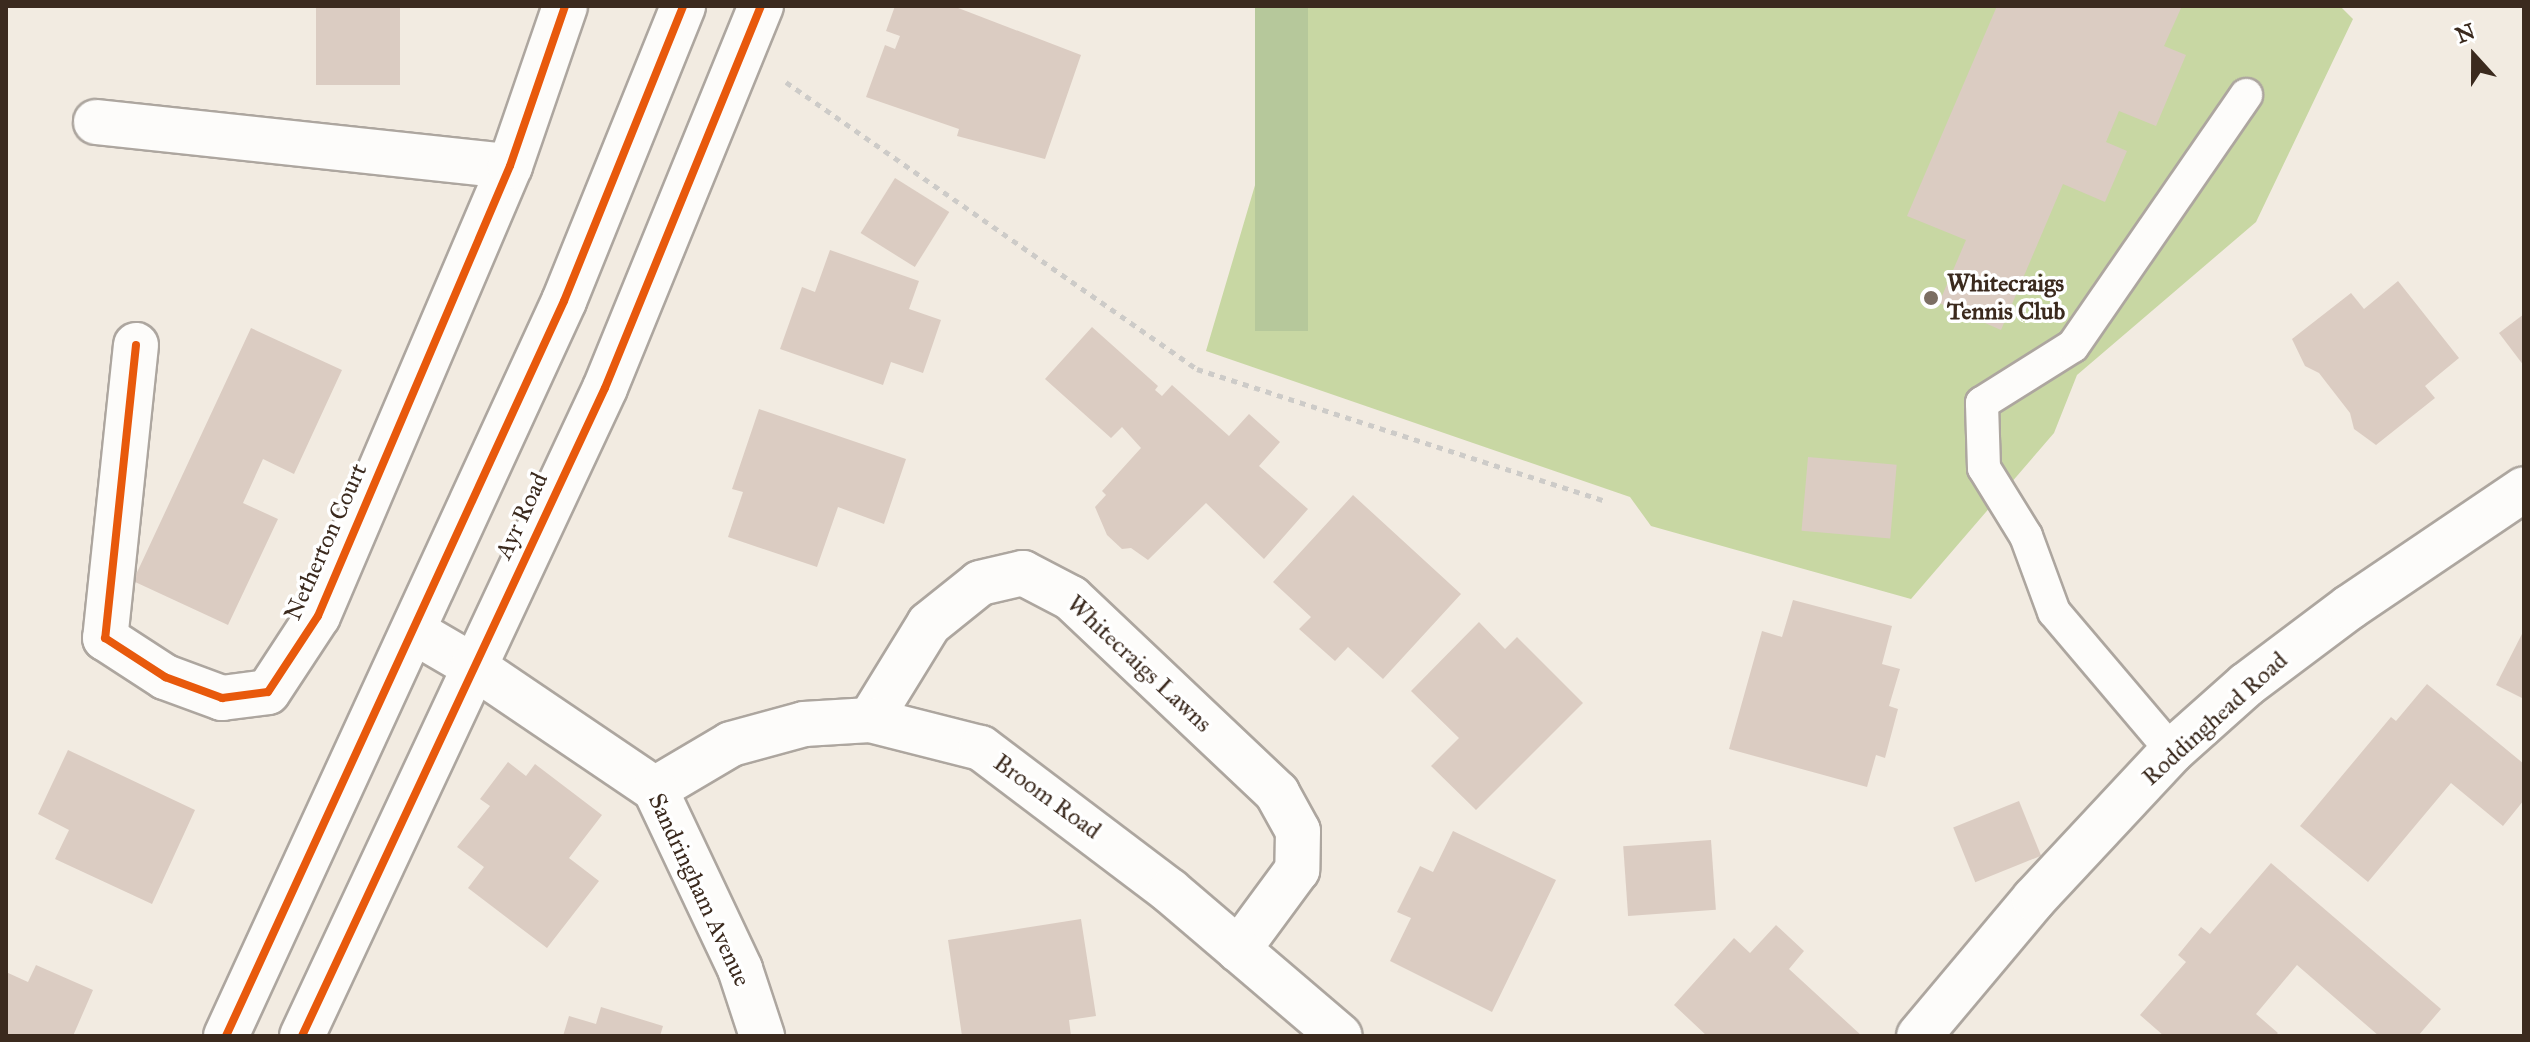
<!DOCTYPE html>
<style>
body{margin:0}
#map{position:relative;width:2530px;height:1042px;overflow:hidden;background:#f2ebe1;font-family:"IM FELL Great Primer",serif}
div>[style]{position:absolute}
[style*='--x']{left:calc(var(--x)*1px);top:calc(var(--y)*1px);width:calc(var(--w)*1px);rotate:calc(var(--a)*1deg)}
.green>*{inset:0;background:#c8d7a3}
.forest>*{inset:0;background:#b6c89b;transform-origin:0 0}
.building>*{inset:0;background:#dbccc2;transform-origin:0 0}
.path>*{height:5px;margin-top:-2.5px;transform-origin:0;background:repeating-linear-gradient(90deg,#cdcbc8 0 6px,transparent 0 12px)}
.roads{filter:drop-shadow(2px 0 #ada69f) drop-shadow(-2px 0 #ada69f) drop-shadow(0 2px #ada69f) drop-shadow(0 -2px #ada69f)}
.lane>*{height:32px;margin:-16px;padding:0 16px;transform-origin:16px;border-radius:16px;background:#fdfcfa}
.street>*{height:44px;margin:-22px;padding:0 22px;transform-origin:22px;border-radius:22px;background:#fdfcfa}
.secondary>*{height:44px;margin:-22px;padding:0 22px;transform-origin:22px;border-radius:22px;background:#fdfcfa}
.primary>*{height:44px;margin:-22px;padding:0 22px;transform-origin:22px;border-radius:22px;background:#fdfcfa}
.cycleway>*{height:8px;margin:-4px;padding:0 4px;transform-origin:4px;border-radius:4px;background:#e8590c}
.dots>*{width:22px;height:22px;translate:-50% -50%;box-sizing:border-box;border:4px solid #fff;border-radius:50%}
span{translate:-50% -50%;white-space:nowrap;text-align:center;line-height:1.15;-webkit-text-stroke:7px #fff;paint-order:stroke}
.poi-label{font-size:24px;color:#3b2a1e;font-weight:700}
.left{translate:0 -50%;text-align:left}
.street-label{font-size:24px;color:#3b2a1e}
.frame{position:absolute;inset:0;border:8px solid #3b2a1e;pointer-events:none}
.north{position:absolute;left:2434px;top:16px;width:80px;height:80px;-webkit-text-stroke:6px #fff;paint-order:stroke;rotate:339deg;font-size:22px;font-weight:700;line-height:32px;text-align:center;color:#3b2a1e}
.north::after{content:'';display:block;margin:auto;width:28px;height:36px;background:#3b2a1e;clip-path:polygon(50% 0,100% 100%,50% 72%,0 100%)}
</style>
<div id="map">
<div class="green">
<i style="clip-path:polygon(1308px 6px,2340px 6px,2353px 19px,2256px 222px,2077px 375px,2054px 433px,1911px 599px,1651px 526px,1630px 497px,1206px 351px)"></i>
</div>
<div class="forest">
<i style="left:1255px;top:6px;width:53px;height:325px"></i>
</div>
<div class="building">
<i style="left:316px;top:6px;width:84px;height:79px"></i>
<i style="clip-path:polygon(895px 6px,953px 6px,1081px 55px,1045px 159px,957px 136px,959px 129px,866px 97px,885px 45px,895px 49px,900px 36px,886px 31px)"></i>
<i style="clip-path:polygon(1997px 6px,2182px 6px,2164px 46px,2186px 55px,2156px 126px,2119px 111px,2106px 142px,2127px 151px,2105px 202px,2063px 184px,2001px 330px,1939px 303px,1966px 240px,1907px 216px)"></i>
<i style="left:895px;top:178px;width:64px;height:65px;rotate:32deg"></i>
<i style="clip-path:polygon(830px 250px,919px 281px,909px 309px,941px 320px,923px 373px,891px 362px,883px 385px,780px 349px,802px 287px,815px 292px)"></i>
<i style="clip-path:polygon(2398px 281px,2459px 358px,2425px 386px,2435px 398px,2376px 445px,2354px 429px,2350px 413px,2319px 373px,2305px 366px,2292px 339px,2351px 293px,2364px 309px)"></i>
<i style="clip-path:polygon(2524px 314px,2524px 366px,2499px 333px)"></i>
<i style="clip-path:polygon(1092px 327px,1158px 386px,1155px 390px,1162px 396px,1172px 385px,1229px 436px,1249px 414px,1280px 442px,1259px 466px,1308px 509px,1264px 559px,1206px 503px,1148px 560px,1131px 548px,1122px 549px,1107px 535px,1095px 507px,1106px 495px,1102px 491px,1141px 448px,1122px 427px,1111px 438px,1045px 379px)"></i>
<i style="clip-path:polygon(251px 328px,342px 370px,294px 474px,263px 459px,243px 503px,278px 519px,228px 625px,133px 581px)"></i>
<i style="clip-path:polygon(759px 409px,906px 459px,884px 524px,838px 507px,817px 567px,728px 537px,743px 492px,732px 489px)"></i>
<i style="left:1808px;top:457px;width:89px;height:74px;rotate:5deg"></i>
<i style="clip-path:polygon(1353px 495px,1461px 594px,1383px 679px,1348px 647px,1335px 661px,1299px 629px,1311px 617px,1273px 582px)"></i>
<i style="clip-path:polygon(1793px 600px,1892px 626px,1882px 664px,1900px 669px,1889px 706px,1898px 709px,1885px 758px,1876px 755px,1867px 787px,1729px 749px,1762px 631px,1782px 637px)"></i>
<i style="clip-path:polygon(1479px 622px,1505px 649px,1517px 637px,1583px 703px,1476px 810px,1431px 766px,1459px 738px,1411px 691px)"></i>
<i style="clip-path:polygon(2524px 630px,2524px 699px,2496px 685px)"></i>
<i style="clip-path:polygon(2427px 684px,2524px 764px,2524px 800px,2503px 826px,2451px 783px,2368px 882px,2300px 826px,2391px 717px,2396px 721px)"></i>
<i style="clip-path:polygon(68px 750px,195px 810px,152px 904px,55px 859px,69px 830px,38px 814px)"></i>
<i style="clip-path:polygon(508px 762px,526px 776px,535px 764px,602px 815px,569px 858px,599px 881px,547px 948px,468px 888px,484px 867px,457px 847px,490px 806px,480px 799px)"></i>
<i style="left:2019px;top:801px;width:59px;height:71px;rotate:68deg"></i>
<i style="clip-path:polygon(1453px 831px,1556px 880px,1492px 1012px,1390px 961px,1411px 918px,1397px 912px,1420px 866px,1433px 872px)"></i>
<i style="left:1711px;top:840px;width:70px;height:88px;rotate:86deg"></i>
<i style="clip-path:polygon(2271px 863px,2441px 1009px,2418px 1036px,2379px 1036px,2297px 965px,2256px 1014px,2278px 1033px,2275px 1036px,2164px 1036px,2140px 1015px,2186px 962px,2178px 955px,2201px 927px,2210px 934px)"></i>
<i style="clip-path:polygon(1081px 919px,1096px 1016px,1069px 1020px,1071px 1036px,962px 1036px,948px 940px)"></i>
<i style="clip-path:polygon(1776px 925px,1804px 951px,1789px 969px,1862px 1036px,1707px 1036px,1674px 1005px,1734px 938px,1750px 953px)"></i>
<i style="clip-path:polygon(36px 965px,93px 990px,73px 1036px,6px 1036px,6px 972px,28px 982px)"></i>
<i style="clip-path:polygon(601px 1007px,663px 1026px,660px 1036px,563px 1036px,569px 1016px,596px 1024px)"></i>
</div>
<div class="path">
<i style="--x:786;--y:82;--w:501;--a:34.93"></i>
<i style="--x:1197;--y:369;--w:429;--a:17.9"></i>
</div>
<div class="roads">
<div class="lane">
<i style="--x:2172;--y:751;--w:182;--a:-130.3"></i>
<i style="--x:2054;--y:612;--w:81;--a:-110.2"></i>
<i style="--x:2026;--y:536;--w:80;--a:-121.7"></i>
<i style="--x:1984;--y:468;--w:65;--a:-91.8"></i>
<i style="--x:1982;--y:403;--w:107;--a:-32.1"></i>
<i style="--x:2073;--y:346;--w:305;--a:-55.4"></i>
</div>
<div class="street">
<i style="--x:96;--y:122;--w:416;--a:6.1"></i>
<i style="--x:136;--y:345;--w:295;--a:96"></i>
<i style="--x:105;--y:638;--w:72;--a:33"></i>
<i style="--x:165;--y:677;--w:61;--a:20.2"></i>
<i style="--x:222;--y:698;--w:46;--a:-7.4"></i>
<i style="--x:268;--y:692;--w:91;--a:-56.7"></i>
<i style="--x:318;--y:616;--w:489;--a:-66.9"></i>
<i style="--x:510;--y:166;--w:169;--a:-71"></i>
<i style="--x:870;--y:720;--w:113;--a:-58.4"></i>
<i style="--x:929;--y:624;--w:65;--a:-38.8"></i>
<i style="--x:980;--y:583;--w:44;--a:-13.1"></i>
<i style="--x:1023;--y:573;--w:54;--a:27.5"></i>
<i style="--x:1071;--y:598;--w:284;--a:43.4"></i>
<i style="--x:1277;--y:793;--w:43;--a:61.1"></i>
<i style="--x:1298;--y:831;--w:39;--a:91"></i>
<i style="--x:1297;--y:870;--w:99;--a:126.4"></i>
<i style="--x:655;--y:789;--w:88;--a:-30.6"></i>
<i style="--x:731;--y:744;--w:76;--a:-15.3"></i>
<i style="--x:804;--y:724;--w:66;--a:-3.5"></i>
<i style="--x:870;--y:720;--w:114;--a:14.2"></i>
<i style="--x:981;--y:748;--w:237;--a:37.1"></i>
<i style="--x:1170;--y:891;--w:223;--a:40.5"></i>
<i style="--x:1919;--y:1036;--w:179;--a:-50"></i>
<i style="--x:2034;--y:899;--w:202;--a:-47"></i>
<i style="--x:2172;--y:751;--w:99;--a:-41.7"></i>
<i style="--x:2246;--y:685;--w:130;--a:-36.9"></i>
<i style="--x:2350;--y:607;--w:210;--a:-34.1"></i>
</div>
<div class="secondary">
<i style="--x:413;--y:631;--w:69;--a:30.3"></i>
<i style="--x:473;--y:666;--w:220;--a:34.1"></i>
<i style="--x:655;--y:789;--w:199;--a:64.7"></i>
<i style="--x:740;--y:969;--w:71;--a:71.8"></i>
</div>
<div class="primary">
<i style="--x:226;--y:1036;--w:809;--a:-65.3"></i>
<i style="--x:564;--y:301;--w:318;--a:-68"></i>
<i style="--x:302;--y:1036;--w:715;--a:-64.94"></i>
<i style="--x:605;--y:388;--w:413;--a:-67.8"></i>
</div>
</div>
<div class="cycleway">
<i style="--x:136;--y:345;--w:295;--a:96"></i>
<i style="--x:105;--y:638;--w:72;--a:33"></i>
<i style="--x:165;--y:677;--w:61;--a:20.2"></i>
<i style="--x:222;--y:698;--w:46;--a:-7.4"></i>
<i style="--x:268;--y:692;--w:91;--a:-56.7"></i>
<i style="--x:318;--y:616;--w:489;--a:-66.9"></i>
<i style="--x:510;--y:166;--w:169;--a:-71"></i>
<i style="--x:226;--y:1036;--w:809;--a:-65.3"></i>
<i style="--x:564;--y:301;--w:318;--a:-68"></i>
<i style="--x:302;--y:1036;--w:715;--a:-64.94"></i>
<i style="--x:605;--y:388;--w:413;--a:-67.8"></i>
</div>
<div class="dots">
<i style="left:1931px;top:298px;background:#7b6e62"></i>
</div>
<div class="poi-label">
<span class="left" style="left:1947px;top:298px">Whitecraigs<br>Tennis Club</span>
</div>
<div class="street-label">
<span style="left:522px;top:516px;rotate:-65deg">Ayr Road</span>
<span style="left:326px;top:542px;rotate:-66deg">Netherton Court</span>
<span style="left:1139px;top:664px;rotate:43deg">Whitecraigs Lawns</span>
<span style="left:2215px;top:719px;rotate:-42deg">Roddinghead Road</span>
<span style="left:1047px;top:797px;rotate:36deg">Broom Road</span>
<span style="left:699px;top:890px;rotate:65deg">Sandringham Avenue</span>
</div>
<div class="frame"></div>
<div class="north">N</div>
</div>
